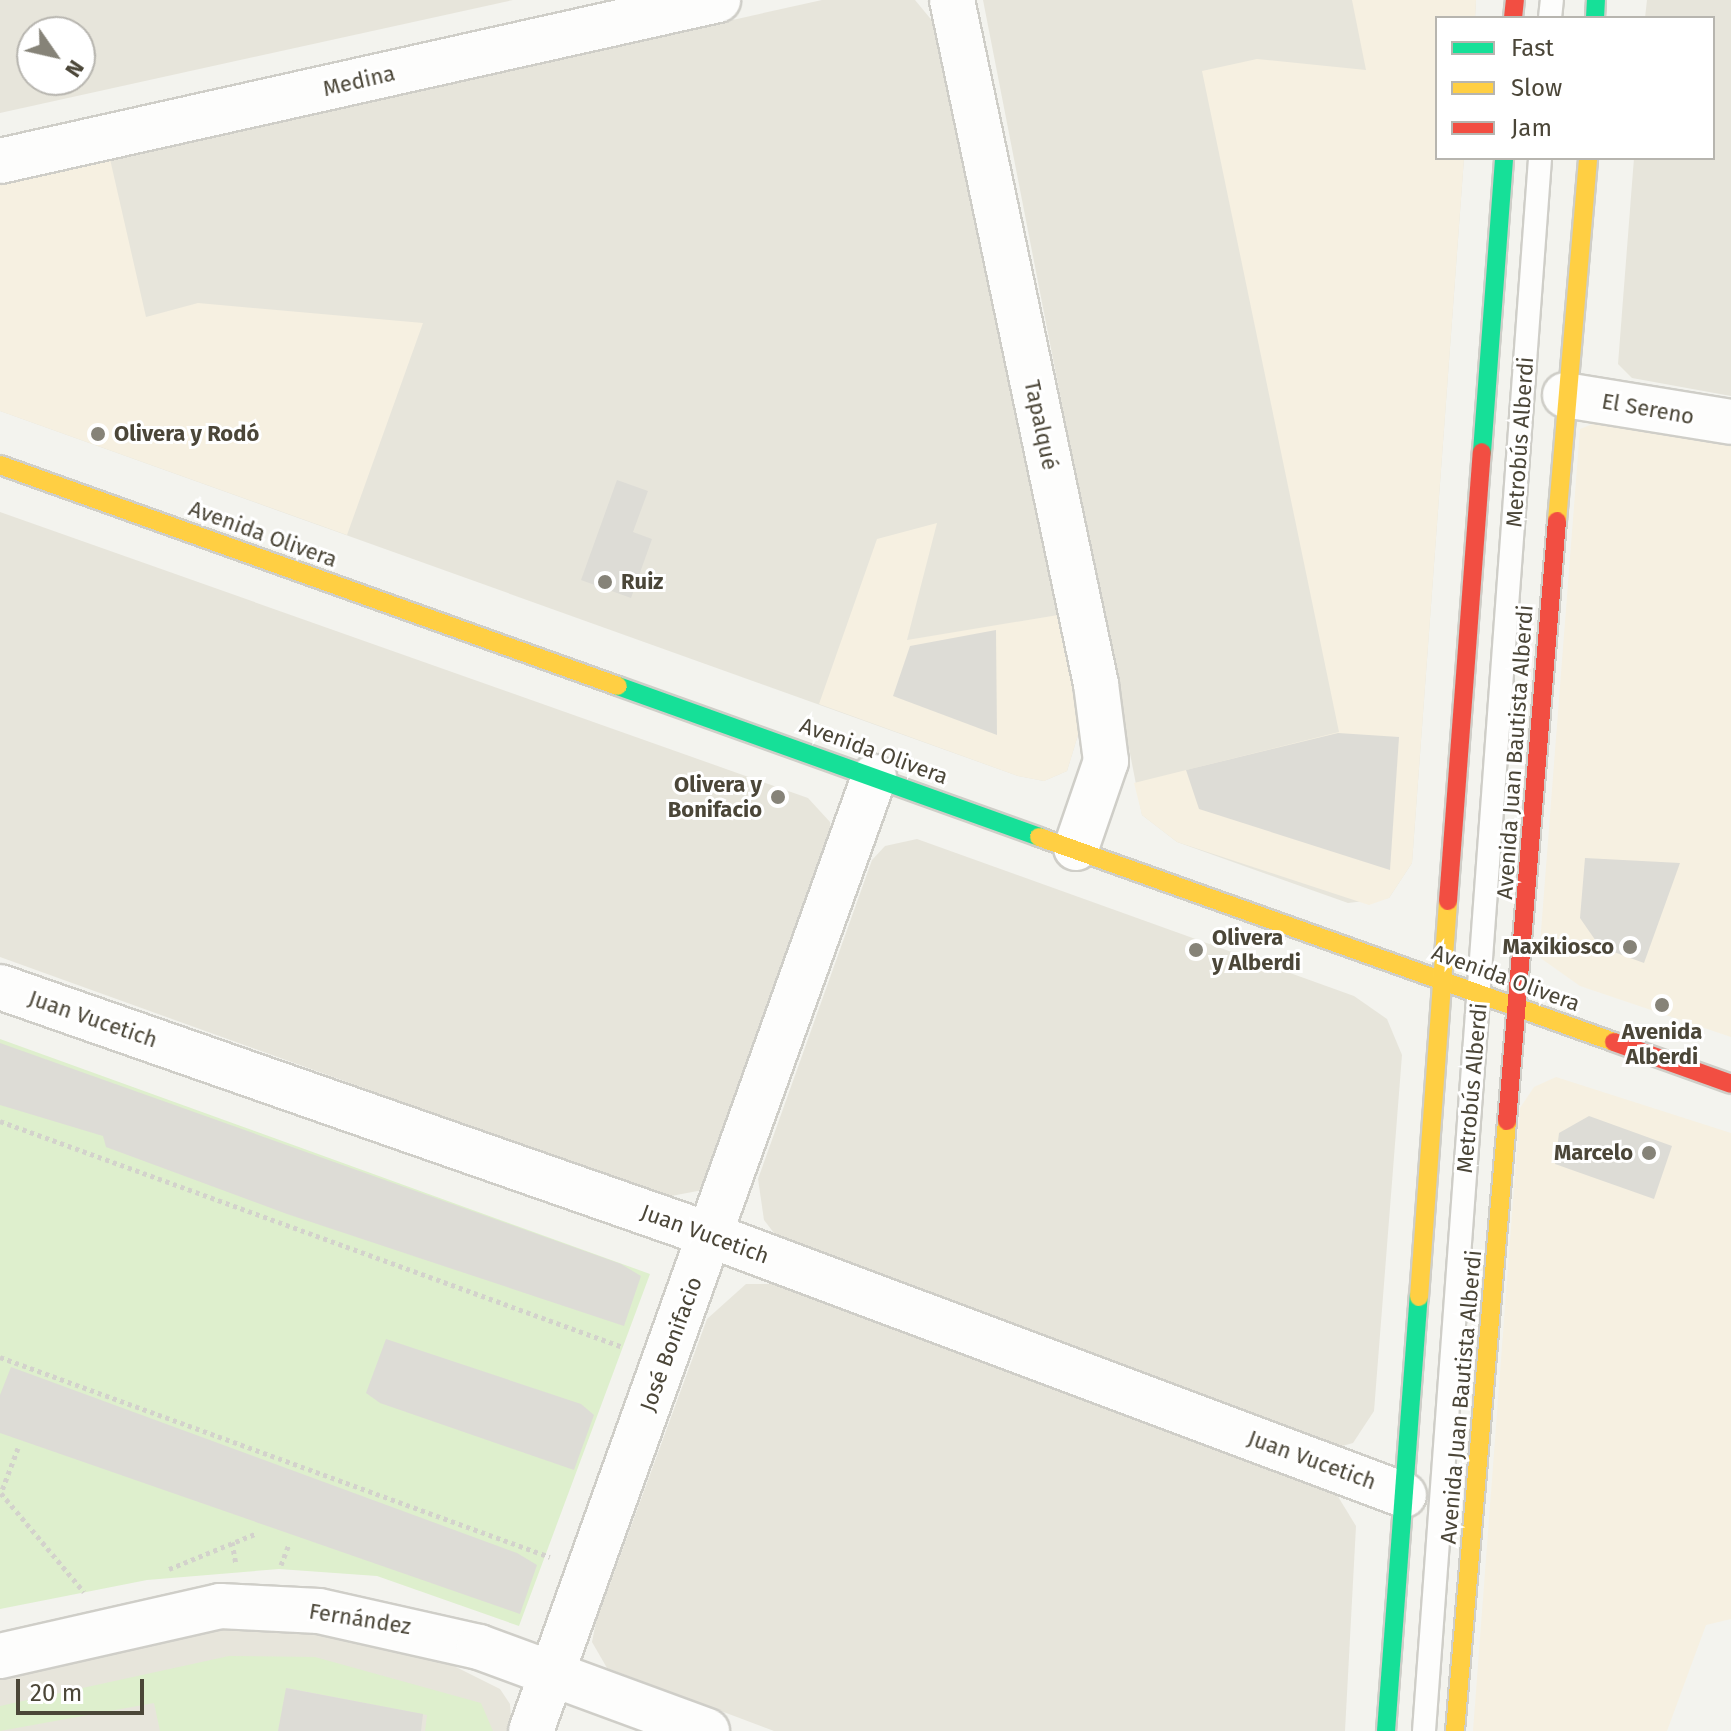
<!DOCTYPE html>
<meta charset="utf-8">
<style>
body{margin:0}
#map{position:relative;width:1731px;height:1731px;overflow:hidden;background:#f3f3ee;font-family:"Fira Sans",sans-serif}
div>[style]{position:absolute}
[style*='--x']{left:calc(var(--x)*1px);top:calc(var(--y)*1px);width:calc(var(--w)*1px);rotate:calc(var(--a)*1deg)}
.residential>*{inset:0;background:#e7e5db}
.commercial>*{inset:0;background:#f6f0e1}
.green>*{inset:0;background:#deefcd}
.building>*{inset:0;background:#dddcd6}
.path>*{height:5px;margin-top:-2.5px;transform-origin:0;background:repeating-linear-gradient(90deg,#d3d2cc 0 4px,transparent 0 8px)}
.roads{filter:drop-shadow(2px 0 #cfcec8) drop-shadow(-2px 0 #cfcec8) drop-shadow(0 2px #cfcec8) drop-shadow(0 -2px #cfcec8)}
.lane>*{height:22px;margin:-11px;padding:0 11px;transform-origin:11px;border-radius:11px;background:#fdfdfc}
.street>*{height:44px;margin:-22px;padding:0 22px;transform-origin:22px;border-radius:22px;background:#fdfdfc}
.fast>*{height:18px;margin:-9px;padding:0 9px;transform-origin:9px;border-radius:9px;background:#16e098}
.slow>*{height:18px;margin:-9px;padding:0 9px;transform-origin:9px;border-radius:9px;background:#ffcf43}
.jam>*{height:18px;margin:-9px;padding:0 9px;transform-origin:9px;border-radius:9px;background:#f24e42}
.dots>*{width:22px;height:22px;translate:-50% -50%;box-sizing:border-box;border:4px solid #fff;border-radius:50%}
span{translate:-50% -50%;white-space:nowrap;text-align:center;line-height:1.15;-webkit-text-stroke:6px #fff;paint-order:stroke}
.street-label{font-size:22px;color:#4b4638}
.poi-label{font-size:22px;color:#4b4638;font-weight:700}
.left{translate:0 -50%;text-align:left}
.right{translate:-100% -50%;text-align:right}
.legend{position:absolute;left:1435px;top:16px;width:280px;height:144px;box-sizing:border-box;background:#fff;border:2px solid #b7b5af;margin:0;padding:10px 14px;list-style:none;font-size:24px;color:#4b4638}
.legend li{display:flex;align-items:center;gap:16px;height:40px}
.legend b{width:40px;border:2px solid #b7b5af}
.north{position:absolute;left:16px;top:16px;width:80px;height:80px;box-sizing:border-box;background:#fff;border:2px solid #b7b5af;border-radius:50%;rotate:124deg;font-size:22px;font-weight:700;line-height:32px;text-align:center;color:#4b4638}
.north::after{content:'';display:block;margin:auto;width:28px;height:36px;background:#868378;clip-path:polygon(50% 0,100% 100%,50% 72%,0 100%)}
.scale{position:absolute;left:16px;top:1679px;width:128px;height:36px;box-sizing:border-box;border:4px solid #4b4638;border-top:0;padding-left:10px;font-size:24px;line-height:28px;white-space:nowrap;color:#4b4638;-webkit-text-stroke:6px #fff;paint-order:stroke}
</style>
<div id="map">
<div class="residential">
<i style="clip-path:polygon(evenodd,0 0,513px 0,0 113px,0 0,32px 32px,80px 32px,80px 80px,32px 80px,32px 32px)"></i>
<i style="clip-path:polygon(822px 0,915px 0,934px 23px,1081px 725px,1067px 771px,1044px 781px,1018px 776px,0 411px,0 183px)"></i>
<i style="clip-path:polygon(983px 0,1476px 0,1475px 18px,1437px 18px,1437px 158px,1464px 158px,1412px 863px,1389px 898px,1348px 903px,1177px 842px,1142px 815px)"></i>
<i style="clip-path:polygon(1647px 0,1731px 0,1731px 396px,1632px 378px,1618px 364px,1634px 158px,1713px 158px,1713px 18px,1645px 18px)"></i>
<i style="clip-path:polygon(0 512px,808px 798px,830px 822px,833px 853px,708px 1189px,666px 1197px,0 957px)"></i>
<i style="clip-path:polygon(917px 839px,1354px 996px,1387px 1019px,1402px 1055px,1374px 1411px,1353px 1443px,1335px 1448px,777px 1237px,764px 1220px,758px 1179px,872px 860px,885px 846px)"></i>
<i style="clip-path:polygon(746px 1284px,780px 1284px,1334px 1490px,1356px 1526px,1345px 1731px,774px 1731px,607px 1668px,592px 1642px,596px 1622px,707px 1319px)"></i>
<i style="clip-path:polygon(214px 1619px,375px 1637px,446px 1662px,500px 1689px,510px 1704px,512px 1731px,0 1731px,0 1670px)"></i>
</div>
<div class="commercial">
<i style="clip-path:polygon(1352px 0,1476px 0,1475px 18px,1437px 18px,1437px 158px,1464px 158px,1412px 863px,1389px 898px,1369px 905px,1177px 842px,1142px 815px,1134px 783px,1339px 732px,1202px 71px,1257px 59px,1366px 70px)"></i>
<i style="clip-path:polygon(110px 159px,146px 317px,198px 303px,423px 323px,347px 535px,0 411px,0 183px)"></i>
<i style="clip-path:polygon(1605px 419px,1731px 440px,1731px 1037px,1580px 986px,1539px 957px,1580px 429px)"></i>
<i style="clip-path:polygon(937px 523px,907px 640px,1058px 615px,1081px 725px,1067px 771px,1044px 781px,1018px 776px,819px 704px,877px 539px)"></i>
<i style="clip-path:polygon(1556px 1077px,1731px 1133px,1731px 1619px,1706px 1625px,1667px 1731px,1473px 1731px,1520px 1108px,1534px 1087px)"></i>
</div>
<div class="green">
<i style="clip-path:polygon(0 1039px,650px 1274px,519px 1626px,377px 1576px,279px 1569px,147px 1580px,0 1609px)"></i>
<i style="clip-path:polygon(229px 1656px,315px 1657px,481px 1703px,493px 1731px,425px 1731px,427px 1715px,287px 1688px,278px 1731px,160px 1731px,154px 1703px,0 1731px,0 1706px)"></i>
</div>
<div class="building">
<i style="clip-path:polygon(617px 480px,648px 491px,633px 532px,652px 539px,631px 598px,581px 580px)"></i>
<i style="clip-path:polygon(996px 630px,997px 735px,893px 696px,910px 646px)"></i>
<i style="clip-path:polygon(1338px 733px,1399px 737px,1390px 870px,1199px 809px,1186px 770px)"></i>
<i style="clip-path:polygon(1585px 858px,1680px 863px,1644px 963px,1600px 947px,1580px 918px)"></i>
<i style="clip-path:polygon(0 1043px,621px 1264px,641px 1276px,624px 1326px,287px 1214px,106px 1147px,103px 1136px,0 1105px)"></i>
<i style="clip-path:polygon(1589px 1116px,1672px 1146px,1654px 1199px,1555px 1164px,1559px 1133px)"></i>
<i style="clip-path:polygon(386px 1339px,581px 1404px,594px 1415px,574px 1470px,380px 1403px,366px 1393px)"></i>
<i style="clip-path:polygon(11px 1367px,517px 1553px,537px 1565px,520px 1614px,0 1433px,0 1395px)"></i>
<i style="clip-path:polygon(286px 1688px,423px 1714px,421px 1731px,278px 1731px)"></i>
</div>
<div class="path">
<i style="--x:0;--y:1121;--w:663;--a:19.94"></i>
<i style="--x:0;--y:1357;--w:585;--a:19.98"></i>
<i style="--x:18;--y:1448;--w:48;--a:110.7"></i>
<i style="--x:1;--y:1493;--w:129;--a:50"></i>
<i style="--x:232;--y:1542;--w:22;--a:80"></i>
<i style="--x:281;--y:1565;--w:22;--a:-69"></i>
<i style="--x:169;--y:1569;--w:95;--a:-22.2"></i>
</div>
<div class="roads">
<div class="lane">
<i style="--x:1550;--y:18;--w:18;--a:-84"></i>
<i style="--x:1424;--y:1731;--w:1577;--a:-85.78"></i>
</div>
<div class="street">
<i style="--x:952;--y:0;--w:699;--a:78.11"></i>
<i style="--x:1096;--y:684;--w:78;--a:82.6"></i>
<i style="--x:1106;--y:761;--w:92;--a:109"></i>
<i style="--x:0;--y:161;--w:736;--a:-12.64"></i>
<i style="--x:1565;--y:395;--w:168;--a:9.2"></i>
<i style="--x:0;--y:987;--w:752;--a:19.25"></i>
<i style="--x:710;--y:1235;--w:741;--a:20.54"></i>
<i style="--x:0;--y:1656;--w:226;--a:-12.8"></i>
<i style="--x:220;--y:1606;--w:99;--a:2.9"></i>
<i style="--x:319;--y:1611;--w:164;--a:12.7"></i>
<i style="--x:479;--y:1647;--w:243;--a:20.2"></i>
<i style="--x:531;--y:1731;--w:1014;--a:-70.22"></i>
</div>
<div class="fast">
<i style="--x:1595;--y:18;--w:18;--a:-87"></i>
<i style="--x:1482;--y:452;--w:295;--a:-85.7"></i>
<i style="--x:618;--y:686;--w:447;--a:19.7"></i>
<i style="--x:1386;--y:1731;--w:435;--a:-85.7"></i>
</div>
<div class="slow">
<i style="--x:0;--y:465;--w:656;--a:19.68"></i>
<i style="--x:1557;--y:521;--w:364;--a:-85.1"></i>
<i style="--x:1039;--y:837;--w:610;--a:19.62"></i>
<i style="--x:1419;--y:1297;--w:397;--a:-85.8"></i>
<i style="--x:1455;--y:1731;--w:612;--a:-85.13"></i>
</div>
<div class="jam">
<i style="--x:1513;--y:18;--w:18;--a:-84"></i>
<i style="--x:1448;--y:901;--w:450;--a:-85.7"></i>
<i style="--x:1614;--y:1042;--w:124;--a:19.7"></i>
<i style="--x:1507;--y:1121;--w:602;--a:-85.24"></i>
</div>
</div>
<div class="dots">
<i style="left:98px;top:434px;background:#868378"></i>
<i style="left:605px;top:582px;background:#868378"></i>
<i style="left:778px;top:797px;background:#868378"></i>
<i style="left:1630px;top:947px;background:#868378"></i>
<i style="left:1196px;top:950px;background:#868378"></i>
<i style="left:1662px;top:1005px;background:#868378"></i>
<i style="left:1649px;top:1153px;background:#868378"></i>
</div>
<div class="street-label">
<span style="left:359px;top:81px;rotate:-13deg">Medina</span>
<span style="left:1648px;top:409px;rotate:10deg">El Sereno</span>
<span style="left:1041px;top:425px;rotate:78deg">Tapalqué</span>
<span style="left:1520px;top:442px;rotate:-86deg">Metrobús Alberdi</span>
<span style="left:263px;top:534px;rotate:20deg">Avenida Olivera</span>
<span style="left:874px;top:751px;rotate:20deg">Avenida Olivera</span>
<span style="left:1515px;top:752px;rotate:-86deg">Avenida Juan Bautista Alberdi</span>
<span style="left:1506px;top:978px;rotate:20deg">Avenida Olivera</span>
<span style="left:93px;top:1019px;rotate:19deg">Juan Vucetich</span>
<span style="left:1472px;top:1088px;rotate:-85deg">Metrobús Alberdi</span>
<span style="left:705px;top:1234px;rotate:20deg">Juan Vucetich</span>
<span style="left:671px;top:1344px;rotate:-70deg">José Bonifacio</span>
<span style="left:1461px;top:1397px;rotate:-85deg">Avenida Juan Bautista Alberdi</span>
<span style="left:1312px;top:1460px;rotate:20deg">Juan Vucetich</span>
<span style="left:360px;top:1619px;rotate:9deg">Fernández</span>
</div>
<div class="poi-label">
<span class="left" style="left:114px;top:434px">Olivera y Rodó</span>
<span class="left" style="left:621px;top:582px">Ruiz</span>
<span class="right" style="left:762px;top:797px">Olivera y<br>Bonifacio</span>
<span class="left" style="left:1212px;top:950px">Olivera<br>y Alberdi</span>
<span class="right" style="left:1614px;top:947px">Maxikiosco</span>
<span style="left:1662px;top:1044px">Avenida<br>Alberdi</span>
<span class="right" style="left:1633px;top:1153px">Marcelo</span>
</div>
<ul class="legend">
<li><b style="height:10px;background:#16e098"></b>Fast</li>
<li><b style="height:10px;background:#ffcf43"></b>Slow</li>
<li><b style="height:10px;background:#f24e42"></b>Jam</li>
</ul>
<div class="north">N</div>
<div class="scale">20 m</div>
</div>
